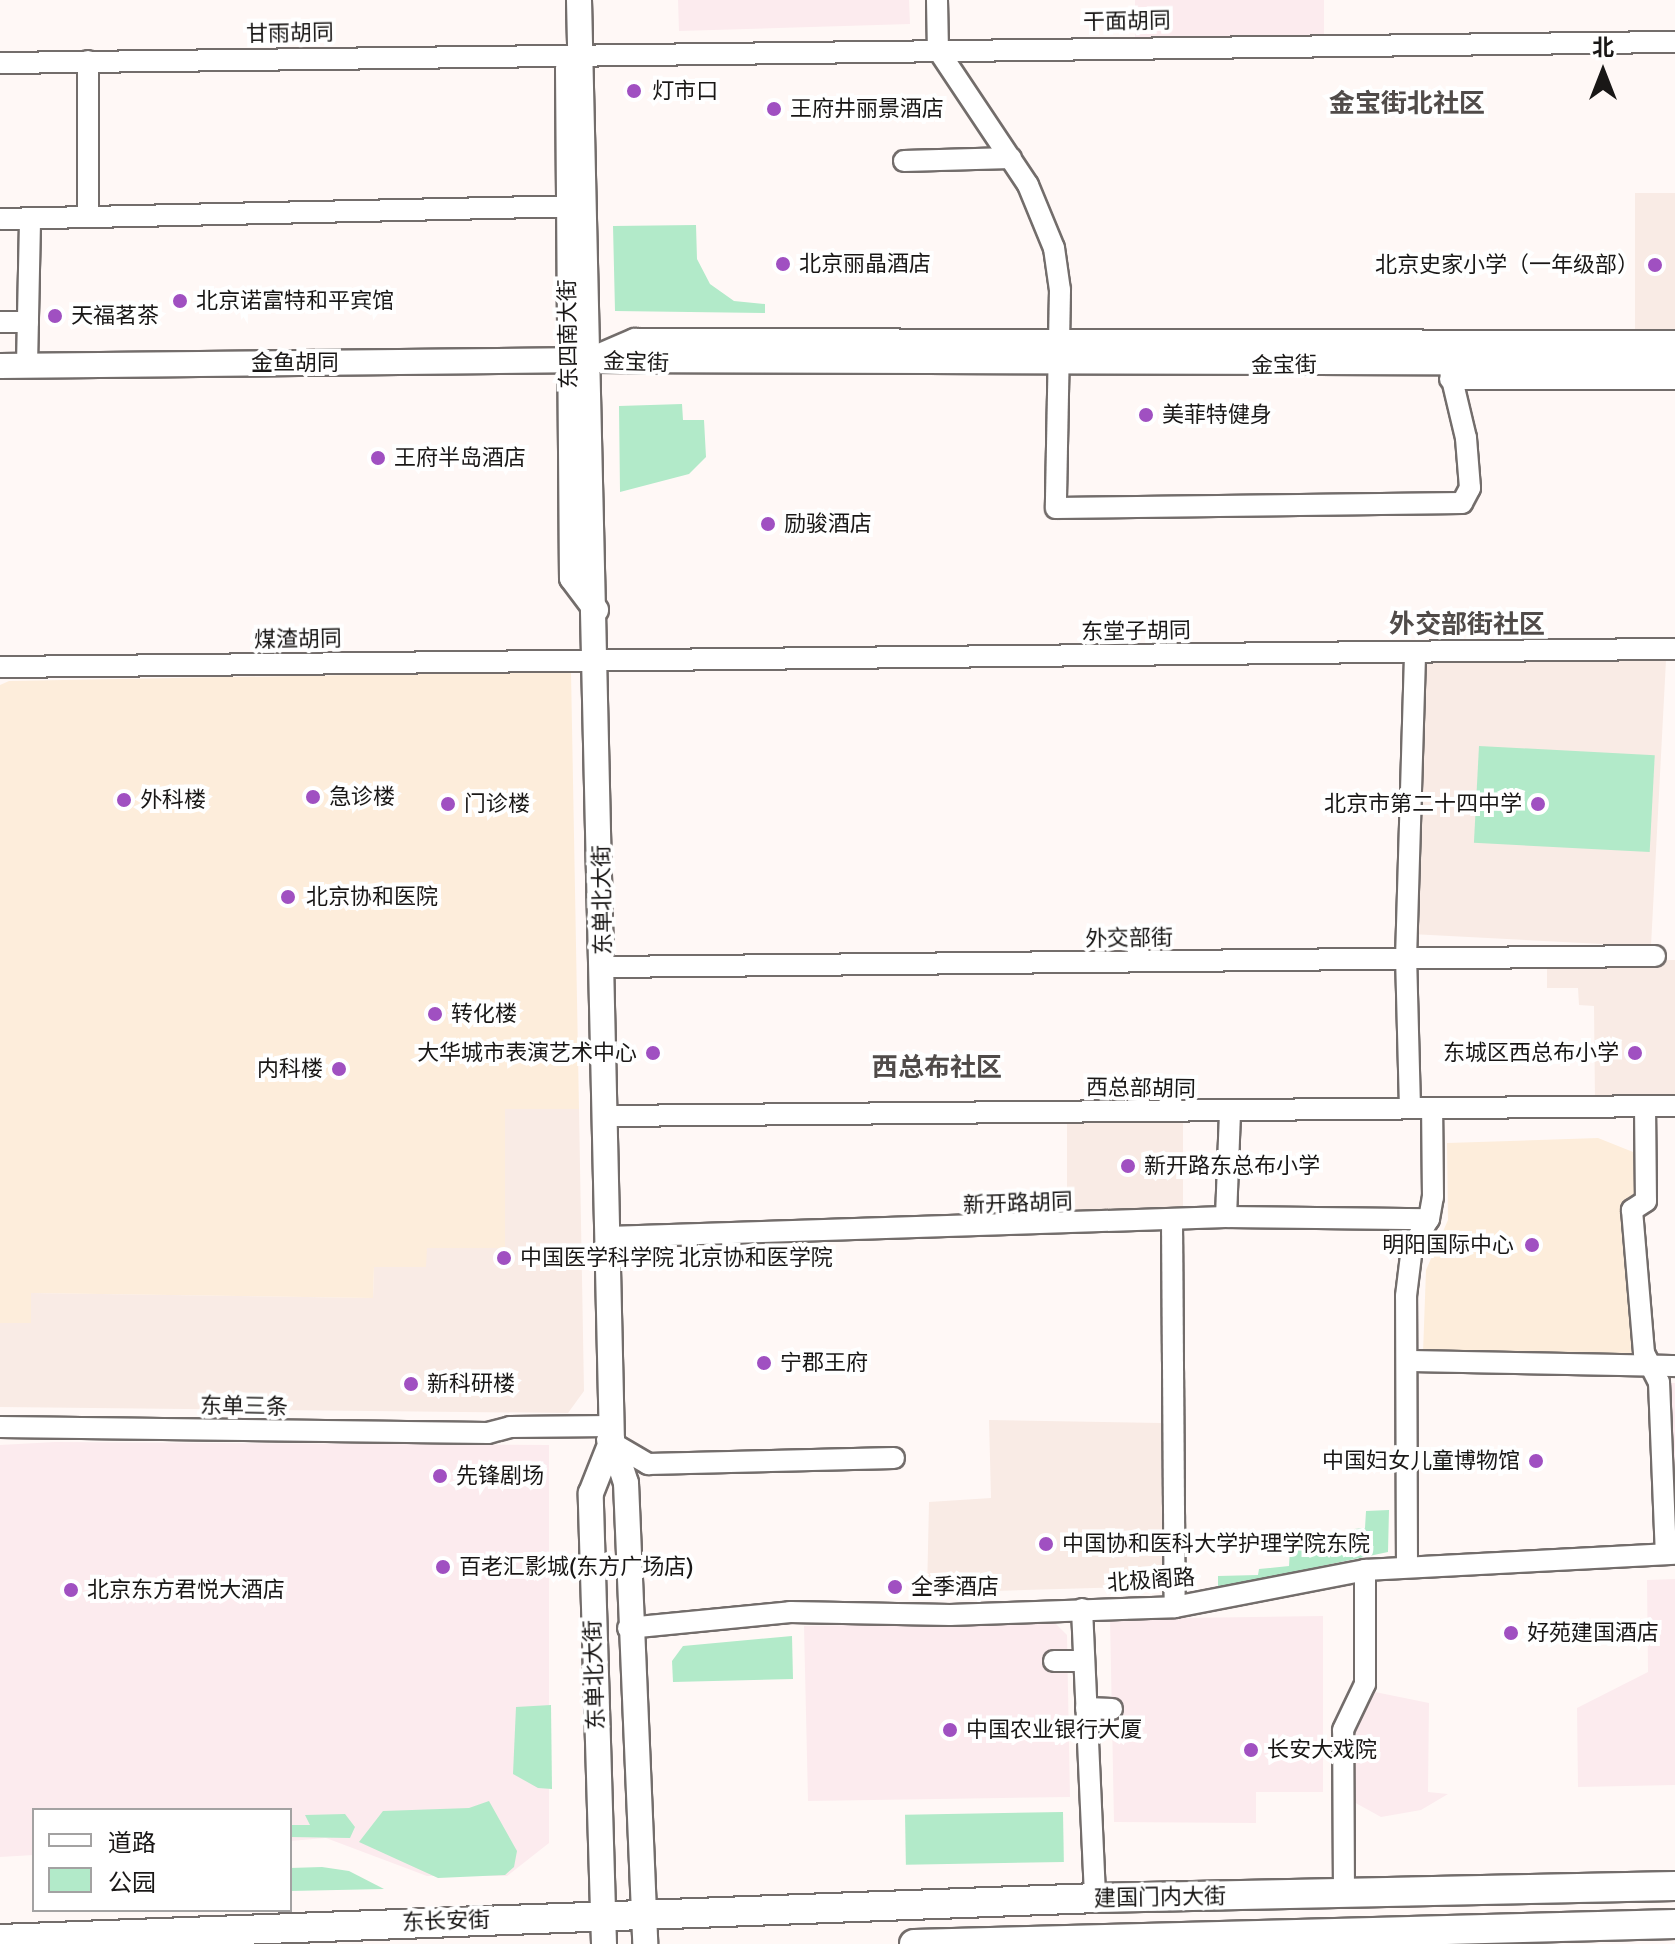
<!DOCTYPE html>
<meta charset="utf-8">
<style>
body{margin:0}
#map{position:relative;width:1675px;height:1944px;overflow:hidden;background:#fff8f6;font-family:Signika,"Noto Sans SC",sans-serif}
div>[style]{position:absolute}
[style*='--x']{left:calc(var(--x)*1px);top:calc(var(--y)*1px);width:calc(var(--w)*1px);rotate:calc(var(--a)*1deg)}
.commercial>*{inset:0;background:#fcebee;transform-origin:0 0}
.built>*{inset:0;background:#f9ebe5;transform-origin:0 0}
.medical>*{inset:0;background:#fdeddb}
.green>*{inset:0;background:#b2eac9;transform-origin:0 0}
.roads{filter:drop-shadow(2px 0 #736d6b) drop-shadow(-2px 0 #736d6b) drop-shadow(0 2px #736d6b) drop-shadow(0 -2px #736d6b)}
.minor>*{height:20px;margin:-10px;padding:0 10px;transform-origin:10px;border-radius:10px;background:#fff}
.major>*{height:24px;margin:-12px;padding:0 12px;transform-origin:12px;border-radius:12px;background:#fff}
.highway>*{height:28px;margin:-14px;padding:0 14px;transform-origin:14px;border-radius:14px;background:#fff}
.dots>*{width:22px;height:22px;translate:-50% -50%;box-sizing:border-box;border:4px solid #fff;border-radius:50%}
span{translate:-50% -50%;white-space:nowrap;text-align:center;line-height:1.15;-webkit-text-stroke:8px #fff;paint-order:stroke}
.street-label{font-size:22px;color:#191716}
.poi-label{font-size:22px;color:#191716}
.left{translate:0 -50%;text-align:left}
.right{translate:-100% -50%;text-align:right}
.quarter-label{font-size:26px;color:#504b49;font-weight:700}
.legend{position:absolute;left:32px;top:1808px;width:260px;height:104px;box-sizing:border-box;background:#fff;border:2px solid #a3a2a2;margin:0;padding:10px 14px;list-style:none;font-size:24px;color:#191716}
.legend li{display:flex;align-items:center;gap:16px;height:40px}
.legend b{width:40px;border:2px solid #a3a2a2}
.north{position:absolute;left:1563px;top:32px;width:80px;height:80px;-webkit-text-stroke:6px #fff;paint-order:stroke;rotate:0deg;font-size:22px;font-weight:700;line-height:32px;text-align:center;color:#191716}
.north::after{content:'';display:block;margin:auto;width:28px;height:36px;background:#191716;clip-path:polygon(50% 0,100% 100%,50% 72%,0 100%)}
</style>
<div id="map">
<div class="commercial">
<i style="clip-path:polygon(678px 0,909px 0,910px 24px,679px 31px)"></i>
<i style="left:1135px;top:0;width:189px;height:41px"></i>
<i style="clip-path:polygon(1669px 1383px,1675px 1383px,1675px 1537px)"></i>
<i style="clip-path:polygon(55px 1442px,549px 1445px,549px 1843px,507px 1876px,427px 1876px,326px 1838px,290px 1841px,290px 1810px,34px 1810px,34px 1855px,0 1857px,0 1445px)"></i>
<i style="clip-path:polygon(1675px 1579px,1675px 1785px,1578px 1787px,1577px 1708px,1648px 1672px,1647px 1580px)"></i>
<i style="clip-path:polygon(1323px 1616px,1323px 1792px,1256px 1792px,1256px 1823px,1114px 1822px,1110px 1619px)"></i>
<i style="clip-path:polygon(1053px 1621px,1067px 1635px,1070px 1797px,808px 1801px,804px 1626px)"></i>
<i style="clip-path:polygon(1375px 1692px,1429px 1703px,1428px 1792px,1448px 1794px,1421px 1810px,1381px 1817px,1352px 1801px,1354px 1728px)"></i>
</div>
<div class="built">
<i style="left:1635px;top:193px;width:40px;height:144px"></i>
<i style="left:1666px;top:660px;width:287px;height:245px;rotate:93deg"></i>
<i style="clip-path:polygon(1675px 960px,1675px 1100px,1595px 1101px,1594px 1006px,1579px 1005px,1578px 988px,1547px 988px,1547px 961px)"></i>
<i style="clip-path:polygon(505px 1109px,579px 1109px,584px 1391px,568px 1413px,0 1407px,0 1323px,30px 1323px,31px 1293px,373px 1298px,374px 1267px,426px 1267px,426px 1248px)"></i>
<i style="left:1067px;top:1121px;width:116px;height:92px"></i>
<i style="clip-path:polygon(989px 1420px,1161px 1423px,1164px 1586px,927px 1593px,929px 1502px,991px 1498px)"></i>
</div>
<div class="medical">
<i style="clip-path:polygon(571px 671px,579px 1109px,505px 1109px,505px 1248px,427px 1248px,426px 1267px,374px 1267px,373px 1298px,31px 1293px,31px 1323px,0 1323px,0 685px,9px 681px)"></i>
<i style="clip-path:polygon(1598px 1138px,1638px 1154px,1637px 1195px,1626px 1205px,1632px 1355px,1423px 1353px,1426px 1270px,1448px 1220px,1447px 1143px)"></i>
</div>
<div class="green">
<i style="clip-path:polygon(696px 225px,697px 259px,710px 284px,734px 301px,765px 304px,765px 313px,615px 311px,613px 226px)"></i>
<i style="clip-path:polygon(682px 404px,683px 420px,704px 420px,706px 457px,689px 474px,620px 492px,619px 406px)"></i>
<i style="left:1479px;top:746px;width:176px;height:97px;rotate:3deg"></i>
<i style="clip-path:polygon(1389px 1510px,1388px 1552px,1218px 1588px,1218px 1576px,1258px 1575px,1259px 1569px,1289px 1566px,1290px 1549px,1337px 1549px,1339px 1536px,1354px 1537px,1354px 1529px,1365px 1528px,1366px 1511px)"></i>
<i style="clip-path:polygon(792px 1636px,793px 1679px,673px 1682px,672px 1661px,683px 1646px)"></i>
<i style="clip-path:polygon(551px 1705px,552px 1789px,538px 1788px,513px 1774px,516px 1707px)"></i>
<i style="clip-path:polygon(489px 1801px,517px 1851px,514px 1867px,505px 1875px,438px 1878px,359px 1842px,383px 1811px,469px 1808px)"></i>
<i style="left:1063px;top:1812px;width:50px;height:158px;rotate:89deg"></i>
<i style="clip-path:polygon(345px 1814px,355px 1827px,350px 1838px,290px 1837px,290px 1825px,310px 1825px,305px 1815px)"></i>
<i style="clip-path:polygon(322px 1867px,349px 1871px,384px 1889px,290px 1891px,290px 1868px)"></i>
</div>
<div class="roads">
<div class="minor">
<i style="--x:937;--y:0;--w:50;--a:88.9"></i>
<i style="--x:938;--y:50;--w:162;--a:56.3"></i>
<i style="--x:1028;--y:185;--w:68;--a:67.6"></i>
<i style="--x:1054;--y:248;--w:42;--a:81.9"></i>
<i style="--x:1060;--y:290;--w:218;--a:91.1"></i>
<i style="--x:1056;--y:508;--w:406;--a:-0.7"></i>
<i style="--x:1462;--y:503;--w:17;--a:-62"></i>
<i style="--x:1470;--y:488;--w:50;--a:-94.6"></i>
<i style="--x:1466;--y:438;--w:90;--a:-103.4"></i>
<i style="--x:88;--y:61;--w:156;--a:90"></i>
<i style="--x:0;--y:63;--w:1675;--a:-0.72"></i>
<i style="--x:904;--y:161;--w:107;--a:-1.6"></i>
<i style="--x:0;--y:219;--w:584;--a:-1.28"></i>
<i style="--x:0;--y:322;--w:28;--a:0"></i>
<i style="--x:27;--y:365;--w:147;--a:-88.8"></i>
<i style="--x:1450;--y:379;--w:225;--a:0"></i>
<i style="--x:0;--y:667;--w:1675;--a:-0.62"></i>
<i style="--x:603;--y:967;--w:1052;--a:-0.6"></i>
<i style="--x:1645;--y:1106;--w:95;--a:89.4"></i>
<i style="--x:1646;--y:1201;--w:17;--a:147"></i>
<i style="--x:1632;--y:1210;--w:144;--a:85.2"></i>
<i style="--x:1644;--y:1353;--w:33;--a:63"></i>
<i style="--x:1659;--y:1382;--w:172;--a:87.7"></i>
<i style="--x:1410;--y:1108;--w:149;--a:-91.5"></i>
<i style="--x:1406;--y:959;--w:307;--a:-88.3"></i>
<i style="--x:606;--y:1116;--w:1069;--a:-0.54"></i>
<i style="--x:1226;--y:1217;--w:104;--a:-87.8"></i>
<i style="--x:1172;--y:1222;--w:385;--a:89.6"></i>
<i style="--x:608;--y:1237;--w:618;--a:-1.85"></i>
<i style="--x:1226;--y:1217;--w:203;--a:0.6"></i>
<i style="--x:1408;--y:1361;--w:267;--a:1.1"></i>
<i style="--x:0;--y:1427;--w:488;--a:0.7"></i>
<i style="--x:488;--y:1433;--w:23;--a:-15"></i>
<i style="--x:510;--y:1427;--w:102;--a:-0.6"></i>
<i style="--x:607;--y:1440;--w:48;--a:30.3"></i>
<i style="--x:648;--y:1464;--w:246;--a:-1.4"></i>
<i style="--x:1407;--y:1567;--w:271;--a:-90.2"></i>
<i style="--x:1406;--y:1296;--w:49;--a:-83"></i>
<i style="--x:1412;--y:1247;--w:33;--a:-59"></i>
<i style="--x:1429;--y:1219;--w:22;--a:-80"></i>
<i style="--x:1433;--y:1197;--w:89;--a:-90.6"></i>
<i style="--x:1082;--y:1609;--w:289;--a:87.4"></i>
<i style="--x:628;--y:1628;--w:163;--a:-5.6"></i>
<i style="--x:790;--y:1612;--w:160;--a:1.1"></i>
<i style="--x:950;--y:1615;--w:225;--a:-2"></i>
<i style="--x:1175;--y:1607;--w:194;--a:-11"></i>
<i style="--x:1365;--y:1570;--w:310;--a:-3"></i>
<i style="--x:1054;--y:1661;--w:30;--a:0"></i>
<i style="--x:1086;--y:1708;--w:26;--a:2"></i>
<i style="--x:1344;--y:1894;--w:164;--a:-90.3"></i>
<i style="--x:1343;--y:1730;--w:51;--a:-64.4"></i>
<i style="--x:1365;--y:1684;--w:114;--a:-90"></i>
</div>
<div class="major">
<i style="--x:579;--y:0;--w:1440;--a:88.69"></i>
<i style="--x:612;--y:1440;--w:45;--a:72"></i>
<i style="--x:626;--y:1483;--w:461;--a:87.6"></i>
<i style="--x:568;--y:69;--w:509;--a:89.55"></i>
<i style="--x:572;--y:578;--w:40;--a:53"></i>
<i style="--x:593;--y:359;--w:46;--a:-23.2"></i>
<i style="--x:635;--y:341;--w:1040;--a:0.11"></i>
<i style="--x:0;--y:366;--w:590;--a:-0.58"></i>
<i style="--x:590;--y:360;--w:1085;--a:0.16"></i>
<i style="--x:604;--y:1944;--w:451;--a:-91.7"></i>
<i style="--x:591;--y:1493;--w:57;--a:-68.4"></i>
</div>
<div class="highway">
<i style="--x:0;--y:1939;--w:1096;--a:-2.14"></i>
<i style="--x:1095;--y:1898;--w:580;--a:-1.19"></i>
<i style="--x:914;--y:1944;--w:761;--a:-1.51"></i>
</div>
</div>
<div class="dots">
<i style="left:634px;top:91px;background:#a050c1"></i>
<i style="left:774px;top:109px;background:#a050c1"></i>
<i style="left:783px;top:264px;background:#a050c1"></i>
<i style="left:1655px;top:265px;background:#a050c1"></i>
<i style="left:180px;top:301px;background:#a050c1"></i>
<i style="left:55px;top:316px;background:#a050c1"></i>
<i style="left:1146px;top:415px;background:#a050c1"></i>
<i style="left:378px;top:458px;background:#a050c1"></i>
<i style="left:768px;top:524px;background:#a050c1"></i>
<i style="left:313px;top:797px;background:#a050c1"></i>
<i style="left:124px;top:800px;background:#a050c1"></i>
<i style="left:448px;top:804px;background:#a050c1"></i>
<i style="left:1538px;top:804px;background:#a050c1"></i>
<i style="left:288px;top:897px;background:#a050c1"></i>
<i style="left:435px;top:1014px;background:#a050c1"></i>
<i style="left:653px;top:1053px;background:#a050c1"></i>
<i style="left:1635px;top:1053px;background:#a050c1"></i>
<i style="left:339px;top:1069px;background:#a050c1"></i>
<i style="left:1128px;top:1166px;background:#a050c1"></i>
<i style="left:1532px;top:1245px;background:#a050c1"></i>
<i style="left:504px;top:1258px;background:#a050c1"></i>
<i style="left:764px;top:1363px;background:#a050c1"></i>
<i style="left:411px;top:1384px;background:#a050c1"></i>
<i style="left:1536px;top:1461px;background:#a050c1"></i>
<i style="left:440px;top:1476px;background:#a050c1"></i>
<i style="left:1046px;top:1544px;background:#a050c1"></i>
<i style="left:443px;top:1567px;background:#a050c1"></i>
<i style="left:895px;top:1587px;background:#a050c1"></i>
<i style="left:71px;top:1590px;background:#a050c1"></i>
<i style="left:1511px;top:1633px;background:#a050c1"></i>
<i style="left:950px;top:1730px;background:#a050c1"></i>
<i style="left:1251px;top:1750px;background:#a050c1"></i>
</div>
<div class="street-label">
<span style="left:1127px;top:21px;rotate:-1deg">干面胡同</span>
<span style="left:290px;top:33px;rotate:-1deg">甘雨胡同</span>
<span style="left:568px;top:334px;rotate:-91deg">东四南大街</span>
<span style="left:636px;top:362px;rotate:2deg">金宝街</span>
<span style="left:295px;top:363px">金鱼胡同</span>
<span style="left:1284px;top:365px;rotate:-1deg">金宝街</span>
<span style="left:1136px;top:631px;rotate:-1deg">东堂子胡同</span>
<span style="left:298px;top:639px;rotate:-1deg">煤渣胡同</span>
<span style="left:602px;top:900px;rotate:-91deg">东单北大街</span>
<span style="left:1129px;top:938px;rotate:-1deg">外交部街</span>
<span style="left:1141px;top:1088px;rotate:1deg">西总部胡同</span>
<span style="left:1018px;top:1203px;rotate:-2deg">新开路胡同</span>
<span style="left:244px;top:1406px;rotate:1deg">东单三条</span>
<span style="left:1151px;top:1580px;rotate:-4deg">北极阁路</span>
<span style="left:594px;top:1675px;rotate:-92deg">东单北大街</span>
<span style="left:1160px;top:1897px;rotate:-1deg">建国门内大街</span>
<span style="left:446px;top:1921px;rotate:-2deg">东长安街</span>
</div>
<div class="poi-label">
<span class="left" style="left:652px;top:91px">灯市口</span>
<span class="left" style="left:790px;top:109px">王府井丽景酒店</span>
<span class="left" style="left:799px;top:264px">北京丽晶酒店</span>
<span class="right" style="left:1639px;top:265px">北京史家小学（一年级部）</span>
<span class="left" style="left:196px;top:301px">北京诺富特和平宾馆</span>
<span class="left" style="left:71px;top:316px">天福茗茶</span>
<span class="left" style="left:1162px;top:415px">美菲特健身</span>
<span class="left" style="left:394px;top:458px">王府半岛酒店</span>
<span class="left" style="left:784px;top:524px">励骏酒店</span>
<span class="left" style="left:329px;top:797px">急诊楼</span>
<span class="left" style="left:140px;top:800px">外科楼</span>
<span class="left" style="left:464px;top:804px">门诊楼</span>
<span class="right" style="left:1522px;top:804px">北京市第二十四中学</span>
<span class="left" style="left:306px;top:897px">北京协和医院</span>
<span class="left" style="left:451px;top:1014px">转化楼</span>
<span class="right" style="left:637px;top:1053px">大华城市表演艺术中心</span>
<span class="right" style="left:1619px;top:1053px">东城区西总布小学</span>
<span class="right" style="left:323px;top:1069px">内科楼</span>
<span class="left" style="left:1144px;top:1166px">新开路东总布小学</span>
<span class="right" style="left:1514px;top:1245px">明阳国际中心</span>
<span class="left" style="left:520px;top:1258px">中国医学科学院 北京协和医学院</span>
<span class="left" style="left:780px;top:1363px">宁郡王府</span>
<span class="left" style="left:427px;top:1384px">新科研楼</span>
<span class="right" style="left:1520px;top:1461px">中国妇女儿童博物馆</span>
<span class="left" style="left:456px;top:1476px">先锋剧场</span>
<span class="left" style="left:1062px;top:1544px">中国协和医科大学护理学院东院</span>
<span class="left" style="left:459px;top:1567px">百老汇影城(东方广场店)</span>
<span class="left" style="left:911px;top:1587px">全季酒店</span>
<span class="left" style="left:87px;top:1590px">北京东方君悦大酒店</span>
<span class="left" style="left:1527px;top:1633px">好苑建国酒店</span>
<span class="left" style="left:966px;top:1730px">中国农业银行大厦</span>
<span class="left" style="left:1267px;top:1750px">长安大戏院</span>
</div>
<div class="quarter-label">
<span style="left:1407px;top:105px">金宝街北社区</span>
<span style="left:1467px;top:626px">外交部街社区</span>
<span style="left:937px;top:1069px">西总布社区</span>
</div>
<ul class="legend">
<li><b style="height:10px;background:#fff"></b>道路</li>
<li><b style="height:22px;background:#b2eac9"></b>公园</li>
</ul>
<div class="north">北</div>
</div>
